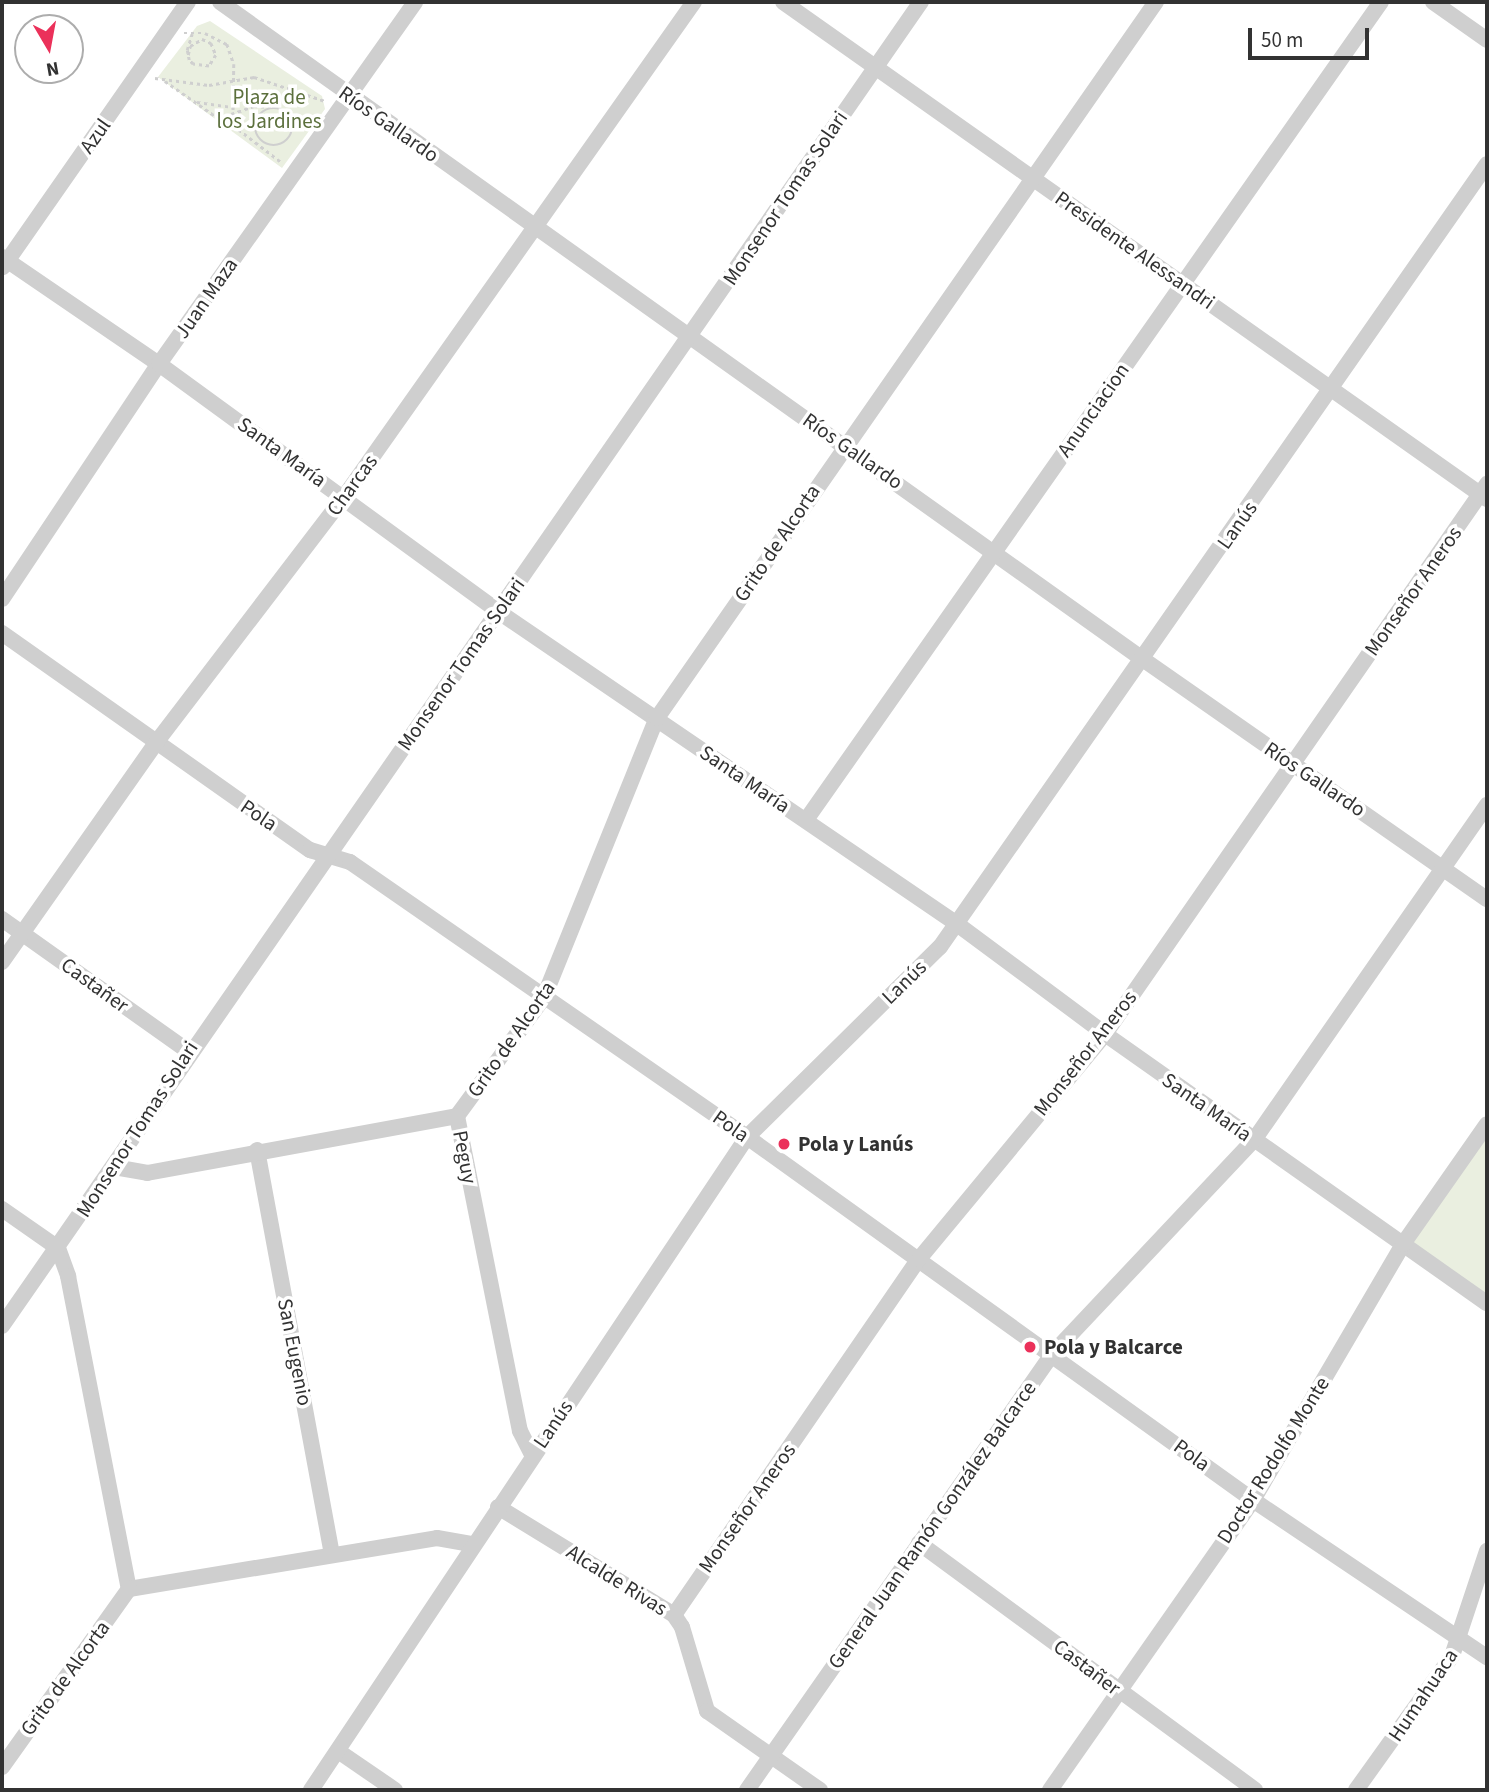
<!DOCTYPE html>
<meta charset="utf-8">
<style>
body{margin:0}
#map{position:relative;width:1489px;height:1792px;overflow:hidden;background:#fff;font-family:"Source Sans 3",sans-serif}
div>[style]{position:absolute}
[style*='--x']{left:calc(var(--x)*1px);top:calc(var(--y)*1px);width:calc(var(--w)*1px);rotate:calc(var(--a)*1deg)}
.green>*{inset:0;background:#eaefe0}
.path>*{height:2.5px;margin-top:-1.25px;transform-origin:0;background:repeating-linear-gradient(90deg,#cfcfcf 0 3.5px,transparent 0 7px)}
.path>.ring{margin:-1.25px;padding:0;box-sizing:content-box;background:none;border:2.5px solid #cfcfcf;border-radius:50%}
.minor>*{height:16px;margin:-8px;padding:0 8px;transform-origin:8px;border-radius:8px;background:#cfcfcf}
.dots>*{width:19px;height:19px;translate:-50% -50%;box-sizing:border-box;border:4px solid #fff;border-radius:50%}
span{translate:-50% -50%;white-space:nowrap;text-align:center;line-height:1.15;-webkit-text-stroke:7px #fff;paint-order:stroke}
.park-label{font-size:21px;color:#5c703d}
.street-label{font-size:21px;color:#323232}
.poi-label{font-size:21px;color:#323232;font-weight:700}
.left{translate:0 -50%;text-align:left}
.frame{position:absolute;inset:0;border:4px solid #323232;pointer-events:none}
.north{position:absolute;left:14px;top:14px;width:70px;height:70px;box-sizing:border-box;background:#fff;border:2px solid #adadad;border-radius:50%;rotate:170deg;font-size:19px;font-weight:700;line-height:28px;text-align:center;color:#323232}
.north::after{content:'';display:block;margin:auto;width:24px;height:32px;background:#eb315a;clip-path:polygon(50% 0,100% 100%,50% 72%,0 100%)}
.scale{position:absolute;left:1248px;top:28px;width:121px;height:32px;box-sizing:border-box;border:4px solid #323232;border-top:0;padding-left:9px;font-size:21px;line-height:24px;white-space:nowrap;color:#323232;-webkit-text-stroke:5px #fff;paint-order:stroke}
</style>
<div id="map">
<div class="green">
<i style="clip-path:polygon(210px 21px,322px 96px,325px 109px,282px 168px,158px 77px,197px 26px)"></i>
<i style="clip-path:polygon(1487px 1124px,1487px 1303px,1403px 1244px)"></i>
</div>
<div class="path">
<i style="--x:184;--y:33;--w:21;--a:0"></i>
<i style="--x:205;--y:33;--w:25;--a:27"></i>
<i style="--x:227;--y:44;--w:21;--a:71"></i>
<i style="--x:234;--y:64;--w:61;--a:90.9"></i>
<i style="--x:233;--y:125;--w:61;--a:37.6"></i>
<i style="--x:188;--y:55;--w:9;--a:-77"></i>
<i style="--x:190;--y:46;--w:14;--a:-30"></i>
<i style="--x:202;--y:39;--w:10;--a:24"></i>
<i style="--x:211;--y:43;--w:13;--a:67"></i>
<i style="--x:216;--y:55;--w:13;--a:122"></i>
<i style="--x:209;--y:66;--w:16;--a:-173"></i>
<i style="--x:193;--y:64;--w:6;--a:-135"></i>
<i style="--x:189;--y:60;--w:10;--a:-101"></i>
<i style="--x:187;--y:50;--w:17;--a:-73"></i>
<i style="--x:155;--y:78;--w:54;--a:7.4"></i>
<i style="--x:209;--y:85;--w:46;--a:-10.1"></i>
<i style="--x:254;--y:77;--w:75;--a:18.7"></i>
<i style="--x:165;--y:81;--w:84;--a:34.8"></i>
<i style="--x:197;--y:102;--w:35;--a:8"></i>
<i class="ring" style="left:255px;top:108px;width:35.5px;height:35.5px"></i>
<i style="--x:231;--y:114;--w:24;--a:-19"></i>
<i style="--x:254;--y:106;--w:17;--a:3"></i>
</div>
<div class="minor">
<i style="--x:220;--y:2;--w:1134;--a:35.46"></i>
<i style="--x:1144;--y:660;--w:418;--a:34.9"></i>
<i style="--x:783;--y:2;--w:862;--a:35.22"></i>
<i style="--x:1433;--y:2;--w:66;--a:35.1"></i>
<i style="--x:2;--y:257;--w:190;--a:34.3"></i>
<i style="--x:159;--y:364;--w:421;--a:36.1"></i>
<i style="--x:499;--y:612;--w:554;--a:34.26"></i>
<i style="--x:957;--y:924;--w:184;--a:36.6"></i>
<i style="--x:1105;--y:1034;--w:467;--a:35.2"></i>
<i style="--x:3;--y:267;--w:323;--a:-55.1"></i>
<i style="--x:2;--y:599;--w:283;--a:-56.3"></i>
<i style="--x:159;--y:364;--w:443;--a:-54.7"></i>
<i style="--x:2;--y:633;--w:377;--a:35.2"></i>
<i style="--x:310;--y:850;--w:42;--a:16.7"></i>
<i style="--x:350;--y:862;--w:483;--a:34.7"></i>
<i style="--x:747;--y:1137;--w:623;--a:35.66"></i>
<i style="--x:1253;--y:1500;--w:282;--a:33.9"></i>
<i style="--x:806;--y:820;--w:1000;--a:-54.9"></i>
<i style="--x:2;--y:919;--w:228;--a:35.4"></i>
<i style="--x:2;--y:962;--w:266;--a:-54.9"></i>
<i style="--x:155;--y:744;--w:311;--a:-52.6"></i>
<i style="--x:344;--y:497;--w:606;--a:-54.74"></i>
<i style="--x:457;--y:1116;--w:147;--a:-53.8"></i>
<i style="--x:544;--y:997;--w:301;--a:-68"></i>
<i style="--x:657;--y:718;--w:873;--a:-55.13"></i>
<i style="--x:457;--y:1116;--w:321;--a:78.7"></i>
<i style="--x:520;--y:1431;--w:27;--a:63"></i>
<i style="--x:257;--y:1150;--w:410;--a:79.5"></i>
<i style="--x:114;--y:1167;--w:34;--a:10"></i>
<i style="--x:147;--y:1173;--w:315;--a:-10.4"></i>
<i style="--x:2;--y:1209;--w:68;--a:34.9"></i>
<i style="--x:58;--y:1248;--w:30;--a:70"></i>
<i style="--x:68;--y:1276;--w:319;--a:79"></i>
<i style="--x:2;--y:1326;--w:1612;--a:-55.24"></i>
<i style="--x:498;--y:1507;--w:206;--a:31.5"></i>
<i style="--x:674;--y:1615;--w:14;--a:56"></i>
<i style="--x:682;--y:1627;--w:88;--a:73.4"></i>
<i style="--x:707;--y:1711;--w:138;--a:35"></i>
<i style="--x:919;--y:1543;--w:417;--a:36.3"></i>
<i style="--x:129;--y:1589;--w:312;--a:-9.4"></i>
<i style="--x:437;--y:1538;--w:36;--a:10"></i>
<i style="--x:674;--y:1615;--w:432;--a:-55.5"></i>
<i style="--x:919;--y:1259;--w:292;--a:-50.4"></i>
<i style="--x:1105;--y:1034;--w:670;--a:-55.22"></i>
<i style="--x:338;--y:1751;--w:69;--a:34.4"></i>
<i style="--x:2;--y:1767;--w:219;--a:-54.5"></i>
<i style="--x:311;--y:1790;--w:785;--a:-56.27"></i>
<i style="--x:747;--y:1137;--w:271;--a:-44.6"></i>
<i style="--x:940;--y:947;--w:955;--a:-55.06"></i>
<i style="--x:747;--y:1790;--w:533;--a:-55"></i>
<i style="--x:1053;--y:1353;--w:293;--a:-46.7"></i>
<i style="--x:1254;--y:1140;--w:408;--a:-55.2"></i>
<i style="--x:1050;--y:1790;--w:354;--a:-55"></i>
<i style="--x:1253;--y:1500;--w:297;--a:-59.6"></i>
<i style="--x:1403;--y:1244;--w:146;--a:-55"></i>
<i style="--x:1356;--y:1790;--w:165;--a:-54.4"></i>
<i style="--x:1452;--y:1656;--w:111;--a:-71.6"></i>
</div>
<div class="dots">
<i style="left:784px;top:1144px;background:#eb315a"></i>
<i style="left:1030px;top:1347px;background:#eb315a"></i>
</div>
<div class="park-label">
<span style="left:269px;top:109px">Plaza de<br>los Jardines</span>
</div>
<div class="street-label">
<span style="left:389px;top:124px;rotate:35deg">Ríos Gallardo</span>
<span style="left:95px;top:136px;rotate:-55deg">Azul</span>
<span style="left:785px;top:198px;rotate:-56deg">Monsenor Tomas Solari</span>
<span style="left:1135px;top:250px;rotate:35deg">Presidente Alessandri</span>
<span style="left:206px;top:298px;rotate:-55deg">Juan Maza</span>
<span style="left:1093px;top:410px;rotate:-55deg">Anunciacion</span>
<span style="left:853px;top:451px;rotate:35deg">Ríos Gallardo</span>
<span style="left:282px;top:452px;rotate:36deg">Santa María</span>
<span style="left:352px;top:485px;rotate:-54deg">Charcas</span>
<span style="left:1237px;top:525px;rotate:-55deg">Lanús</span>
<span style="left:777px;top:543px;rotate:-56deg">Grito de Alcorta</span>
<span style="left:1413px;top:591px;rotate:-55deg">Monseñor Aneros</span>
<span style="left:461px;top:664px;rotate:-55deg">Monsenor Tomas Solari</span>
<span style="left:745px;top:779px;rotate:34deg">Santa María</span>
<span style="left:1315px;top:779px;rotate:34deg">Ríos Gallardo</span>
<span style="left:259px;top:815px;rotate:34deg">Pola</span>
<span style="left:904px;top:982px;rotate:-44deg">Lanús</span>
<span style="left:95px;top:985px;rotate:36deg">Castañer</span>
<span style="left:511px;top:1039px;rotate:-55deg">Grito de Alcorta</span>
<span style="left:1085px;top:1053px;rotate:-52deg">Monseñor Aneros</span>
<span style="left:1207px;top:1107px;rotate:35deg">Santa María</span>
<span style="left:731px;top:1126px;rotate:35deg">Pola</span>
<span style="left:137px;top:1129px;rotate:-57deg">Monsenor Tomas Solari</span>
<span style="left:465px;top:1157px;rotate:79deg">Peguy</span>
<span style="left:295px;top:1352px;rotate:79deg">San Eugenio</span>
<span style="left:553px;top:1424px;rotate:-56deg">Lanús</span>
<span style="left:1192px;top:1455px;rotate:36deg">Pola</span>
<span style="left:1273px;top:1460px;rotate:-58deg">Doctor Rodolfo Monte</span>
<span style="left:747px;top:1508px;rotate:-55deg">Monseñor Aneros</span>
<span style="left:932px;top:1525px;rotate:-55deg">General Juan Ramón González Balcarce</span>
<span style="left:617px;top:1580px;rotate:32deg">Alcalde Rivas</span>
<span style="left:1087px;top:1667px;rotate:37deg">Castañer</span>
<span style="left:65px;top:1678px;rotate:-54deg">Grito de Alcorta</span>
<span style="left:1423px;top:1695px;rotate:-56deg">Humahuaca</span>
</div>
<div class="poi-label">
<span class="left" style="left:798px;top:1144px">Pola y Lanús</span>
<span class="left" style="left:1044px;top:1347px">Pola y Balcarce</span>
</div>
<div class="frame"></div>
<div class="north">N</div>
<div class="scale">50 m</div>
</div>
